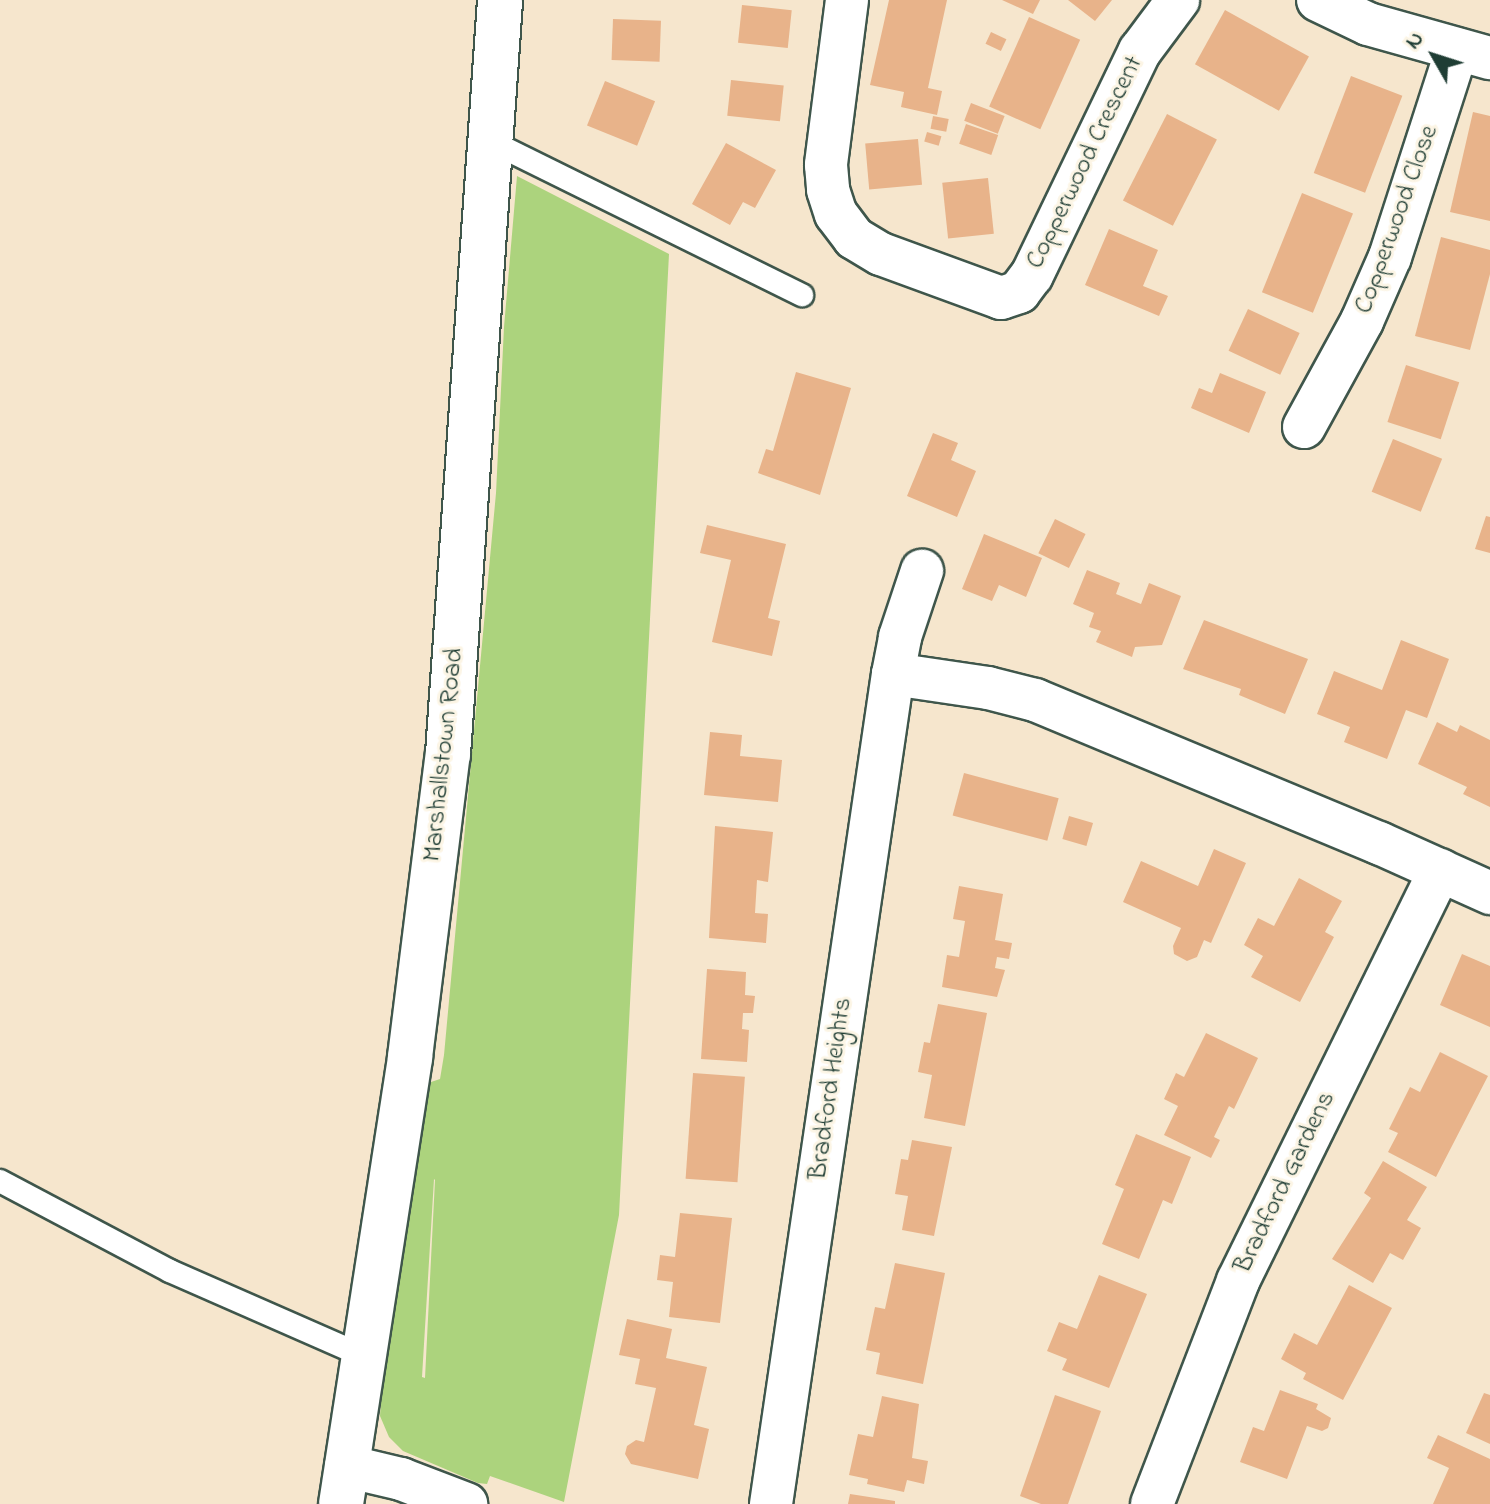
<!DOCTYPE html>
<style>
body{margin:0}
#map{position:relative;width:1490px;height:1504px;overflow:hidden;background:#f6e6cd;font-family:"Indie Flower",sans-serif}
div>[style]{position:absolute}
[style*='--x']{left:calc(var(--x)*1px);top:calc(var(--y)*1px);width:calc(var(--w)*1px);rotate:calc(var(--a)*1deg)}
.green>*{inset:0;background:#acd37d}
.building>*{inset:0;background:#e8b38a;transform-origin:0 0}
.roads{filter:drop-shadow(2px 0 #3f564b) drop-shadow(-2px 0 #3f564b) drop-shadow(0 2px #3f564b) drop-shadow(0 -2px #3f564b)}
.lane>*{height:22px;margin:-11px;padding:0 11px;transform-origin:11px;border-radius:11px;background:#fff}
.street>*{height:42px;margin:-21px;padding:0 21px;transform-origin:21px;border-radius:21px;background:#fff}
.secondary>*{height:44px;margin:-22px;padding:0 22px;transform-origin:22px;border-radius:22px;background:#fff}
span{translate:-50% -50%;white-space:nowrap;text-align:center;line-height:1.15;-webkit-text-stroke:6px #fcf5e5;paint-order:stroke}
.street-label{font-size:26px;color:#1f3d34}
.north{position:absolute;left:1394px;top:16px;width:80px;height:80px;-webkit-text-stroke:6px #fcf5e5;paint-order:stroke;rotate:309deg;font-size:22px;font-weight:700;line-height:32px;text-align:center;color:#1f3d34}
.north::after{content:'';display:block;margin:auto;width:28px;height:36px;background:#1f3d34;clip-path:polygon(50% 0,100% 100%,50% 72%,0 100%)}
</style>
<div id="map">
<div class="green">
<i style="clip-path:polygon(evenodd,517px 176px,669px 254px,619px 1215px,564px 1502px,490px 1476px,487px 1484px,478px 1483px,403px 1451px,389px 1437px,380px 1416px,383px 1367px,425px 1084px,440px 1079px,444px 1055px,496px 493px,504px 327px,517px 176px,434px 1179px,435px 1180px,425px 1378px,422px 1377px,434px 1179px)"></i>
</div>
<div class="building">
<i style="clip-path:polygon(889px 0,947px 0,928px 88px,942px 91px,937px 115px,901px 107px,904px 92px,870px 85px)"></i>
<i style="clip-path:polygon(1002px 0,1040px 0,1033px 14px)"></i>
<i style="clip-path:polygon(1068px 0,1112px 0,1095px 21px)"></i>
<i style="left:742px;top:5px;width:50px;height:38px;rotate:6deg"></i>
<i style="left:1225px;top:10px;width:96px;height:62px;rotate:29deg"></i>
<i style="left:1029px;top:17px;width:56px;height:98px;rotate:24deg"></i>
<i style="left:613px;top:19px;width:48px;height:41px;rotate:2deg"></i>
<i style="left:991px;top:32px;width:17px;height:13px;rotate:25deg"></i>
<i style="left:1351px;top:76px;width:55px;height:104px;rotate:21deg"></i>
<i style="left:731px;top:80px;width:53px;height:36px;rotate:6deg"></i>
<i style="left:605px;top:81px;width:54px;height:48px;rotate:22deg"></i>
<i style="left:971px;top:103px;width:36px;height:19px;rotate:21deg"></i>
<i style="clip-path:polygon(1473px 112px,1490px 116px,1490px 221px,1450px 212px)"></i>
<i style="left:1167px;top:114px;width:56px;height:97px;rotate:27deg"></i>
<i style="left:933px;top:116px;width:16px;height:13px;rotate:11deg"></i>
<i style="left:966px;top:124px;width:34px;height:21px;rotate:19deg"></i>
<i style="left:927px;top:132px;width:15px;height:10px;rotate:16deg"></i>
<i style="left:918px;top:139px;width:46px;height:53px;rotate:85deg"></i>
<i style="clip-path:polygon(726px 143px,776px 170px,755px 208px,743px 202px,730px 225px,692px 204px)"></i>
<i style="left:988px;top:178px;width:56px;height:46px;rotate:84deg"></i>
<i style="left:1302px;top:193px;width:55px;height:107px;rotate:22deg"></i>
<i style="clip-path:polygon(1109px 229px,1158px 250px,1143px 286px,1168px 296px,1159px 316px,1085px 285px)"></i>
<i style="clip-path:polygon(1441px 237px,1490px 250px,1490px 274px,1470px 350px,1415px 336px)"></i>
<i style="left:1248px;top:309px;width:57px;height:46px;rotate:25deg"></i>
<i style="left:1406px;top:365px;width:56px;height:60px;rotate:18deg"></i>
<i style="clip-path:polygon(796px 372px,851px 388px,820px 495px,758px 473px,766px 449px,773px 451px)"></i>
<i style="clip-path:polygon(1220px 373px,1266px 392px,1249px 433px,1191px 408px,1199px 388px,1212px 393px)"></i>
<i style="clip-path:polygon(933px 433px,958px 443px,951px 460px,976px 471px,957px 517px,907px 496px)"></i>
<i style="left:1393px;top:439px;width:53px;height:57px;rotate:22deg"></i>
<i style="clip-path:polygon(1486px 516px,1490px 517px,1490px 553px,1475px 549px)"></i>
<i style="left:1055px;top:519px;width:34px;height:38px;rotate:26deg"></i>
<i style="clip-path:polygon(707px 525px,786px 544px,768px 618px,780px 621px,772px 656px,712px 642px,731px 560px,700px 553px)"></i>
<i style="clip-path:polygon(984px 534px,1042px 558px,1026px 597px,999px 585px,992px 601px,962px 589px)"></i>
<i style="clip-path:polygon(1087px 570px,1120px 583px,1116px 594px,1141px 604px,1149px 583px,1181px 596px,1162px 645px,1135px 647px,1132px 657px,1096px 642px,1101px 631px,1089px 627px,1094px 613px,1073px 604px)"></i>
<i style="clip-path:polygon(1204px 620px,1308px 659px,1285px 714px,1239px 695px,1241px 689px,1183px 669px)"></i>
<i style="clip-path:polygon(1401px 640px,1449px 659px,1427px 718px,1406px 710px,1387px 759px,1344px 742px,1350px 727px,1317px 714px,1334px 671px,1382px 690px)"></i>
<i style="clip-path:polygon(1437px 722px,1457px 732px,1460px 725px,1490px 740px,1490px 807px,1463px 794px,1467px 787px,1418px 764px)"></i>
<i style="clip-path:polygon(710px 732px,742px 735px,740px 756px,782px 760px,778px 802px,704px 795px)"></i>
<i style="left:964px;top:773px;width:98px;height:44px;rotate:15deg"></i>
<i style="left:1069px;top:816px;width:25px;height:24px;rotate:16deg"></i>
<i style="clip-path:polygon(715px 826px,773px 832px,768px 882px,757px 880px,755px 913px,768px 914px,766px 943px,709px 938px)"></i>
<i style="clip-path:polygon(1214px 849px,1246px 863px,1211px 943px,1204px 940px,1197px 957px,1187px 961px,1174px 954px,1173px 946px,1181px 928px,1123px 902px,1141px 861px,1198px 886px)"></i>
<i style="clip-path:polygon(1299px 878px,1342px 901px,1325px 932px,1334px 937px,1300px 1002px,1251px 977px,1263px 956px,1244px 945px,1258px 918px,1274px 926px)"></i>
<i style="clip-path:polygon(959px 886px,1003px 894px,995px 940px,1012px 943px,1009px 959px,997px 957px,995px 968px,1005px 970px,997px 997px,942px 987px,947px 955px,959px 957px,965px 921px,953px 919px)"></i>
<i style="clip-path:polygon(1462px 954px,1490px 966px,1490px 1027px,1440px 1005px)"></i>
<i style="clip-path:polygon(707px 969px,746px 972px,745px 995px,755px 996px,753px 1013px,743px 1013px,742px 1029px,749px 1030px,747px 1062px,701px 1059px)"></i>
<i style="clip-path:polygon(938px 1004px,987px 1013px,965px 1126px,924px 1118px,932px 1075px,918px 1072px,924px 1042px,930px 1043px)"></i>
<i style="clip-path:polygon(1206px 1033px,1258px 1058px,1234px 1109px,1229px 1106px,1214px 1137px,1220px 1140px,1211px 1158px,1164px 1135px,1178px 1106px,1164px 1099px,1176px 1073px,1184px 1077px)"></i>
<i style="clip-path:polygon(1440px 1052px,1488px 1076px,1436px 1177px,1388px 1152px,1398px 1133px,1389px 1129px,1410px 1087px,1420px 1092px)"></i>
<i style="left:693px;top:1073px;width:52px;height:106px;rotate:4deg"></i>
<i style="clip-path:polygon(1136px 1134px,1191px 1157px,1172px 1204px,1163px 1200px,1139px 1259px,1102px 1244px,1124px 1189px,1115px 1185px)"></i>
<i style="clip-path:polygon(912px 1140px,952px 1147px,934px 1236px,902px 1230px,908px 1196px,895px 1194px,901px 1159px,908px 1160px)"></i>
<i style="clip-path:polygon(1383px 1161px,1427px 1187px,1407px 1220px,1421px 1228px,1403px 1260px,1390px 1253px,1373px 1283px,1332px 1259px,1371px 1198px,1364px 1193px)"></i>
<i style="clip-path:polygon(680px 1213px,732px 1218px,720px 1323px,669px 1317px,673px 1282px,657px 1280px,660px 1255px,675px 1257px)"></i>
<i style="clip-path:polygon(895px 1263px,945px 1273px,923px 1384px,876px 1374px,880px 1353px,866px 1350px,875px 1307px,885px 1309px)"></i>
<i style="clip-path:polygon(1099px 1275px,1147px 1294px,1109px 1388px,1062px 1370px,1067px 1359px,1047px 1351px,1059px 1322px,1077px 1329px)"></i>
<i style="clip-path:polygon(1349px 1285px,1392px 1308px,1343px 1400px,1303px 1379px,1306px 1373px,1281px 1359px,1294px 1333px,1317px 1345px)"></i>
<i style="clip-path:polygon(627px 1319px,672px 1329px,666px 1358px,707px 1367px,694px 1425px,709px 1429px,698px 1479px,631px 1464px,625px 1454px,627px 1446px,636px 1440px,644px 1442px,656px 1388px,635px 1384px,640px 1359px,619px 1355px)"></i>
<i style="clip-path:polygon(1280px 1390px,1318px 1404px,1316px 1409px,1331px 1418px,1328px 1428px,1322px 1431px,1307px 1426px,1287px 1479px,1240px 1462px,1253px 1427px,1264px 1431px)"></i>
<i style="clip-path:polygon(1484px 1393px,1490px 1395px,1490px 1444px,1466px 1433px)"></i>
<i style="clip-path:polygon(1055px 1395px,1101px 1411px,1068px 1504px,1041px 1504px,1020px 1496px)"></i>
<i style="clip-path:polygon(882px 1396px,919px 1404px,912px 1458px,928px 1461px,924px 1484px,907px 1480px,904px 1492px,867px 1484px,868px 1479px,849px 1475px,858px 1434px,873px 1437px)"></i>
<i style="clip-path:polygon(1438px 1435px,1490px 1459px,1490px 1504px,1433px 1504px,1449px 1468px,1427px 1458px)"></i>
<i style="clip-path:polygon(850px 1494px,895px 1501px,895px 1504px,848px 1504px)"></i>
</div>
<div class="roads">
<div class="lane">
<i style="--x:492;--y:142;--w:346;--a:26.3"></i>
<i style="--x:0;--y:1181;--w:192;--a:27.9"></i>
<i style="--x:170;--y:1271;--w:212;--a:23.7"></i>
</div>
<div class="street">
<i style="--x:847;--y:0;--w:166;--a:97.3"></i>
<i style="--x:826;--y:165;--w:25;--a:85"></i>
<i style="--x:828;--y:190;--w:25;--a:72"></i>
<i style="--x:836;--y:214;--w:30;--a:53"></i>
<i style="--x:854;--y:238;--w:31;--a:31"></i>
<i style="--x:881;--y:254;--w:128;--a:20.1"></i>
<i style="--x:1001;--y:298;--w:19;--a:-18"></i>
<i style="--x:1019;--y:292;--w:21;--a:-53"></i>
<i style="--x:1032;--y:275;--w:249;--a:-64.3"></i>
<i style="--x:1140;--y:51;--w:64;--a:-53.3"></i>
<i style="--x:1318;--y:0;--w:55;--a:25.6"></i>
<i style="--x:1368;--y:24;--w:127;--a:15.6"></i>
<i style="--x:1304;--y:427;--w:121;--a:-61.3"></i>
<i style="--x:1362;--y:321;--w:70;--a:-66.4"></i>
<i style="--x:1390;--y:257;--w:218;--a:-72.1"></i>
<i style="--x:893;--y:674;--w:96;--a:8.4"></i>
<i style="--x:988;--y:688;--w:49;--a:14.3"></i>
<i style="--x:1035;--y:700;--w:373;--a:22.6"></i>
<i style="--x:1379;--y:843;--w:122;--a:24.2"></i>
<i style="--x:346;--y:1466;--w:57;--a:13.3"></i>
<i style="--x:401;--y:1479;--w:70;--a:21"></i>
<i style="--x:771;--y:1504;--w:839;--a:-81.64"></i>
<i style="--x:893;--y:674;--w:38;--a:-79"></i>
<i style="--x:900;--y:637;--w:70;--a:-71.6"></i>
<i style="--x:1152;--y:1504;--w:239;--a:-68.9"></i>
<i style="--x:1238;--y:1281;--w:458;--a:-63.8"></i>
</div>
<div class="secondary">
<i style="--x:341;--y:1504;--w:452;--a:-81.2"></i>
<i style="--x:410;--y:1057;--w:305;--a:-82.9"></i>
<i style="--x:448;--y:754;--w:756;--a:-86.05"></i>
</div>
</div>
<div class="street-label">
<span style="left:1086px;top:163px;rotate:-64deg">Copperwood Crescent</span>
<span style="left:1398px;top:220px;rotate:-70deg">Copperwood Close</span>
<span style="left:445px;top:755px;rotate:-84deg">Marshallstown Road</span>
<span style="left:832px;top:1089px;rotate:-82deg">Bradford Heights</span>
<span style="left:1286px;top:1183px;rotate:-64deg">Bradford Gardens</span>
</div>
<div class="north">N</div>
</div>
